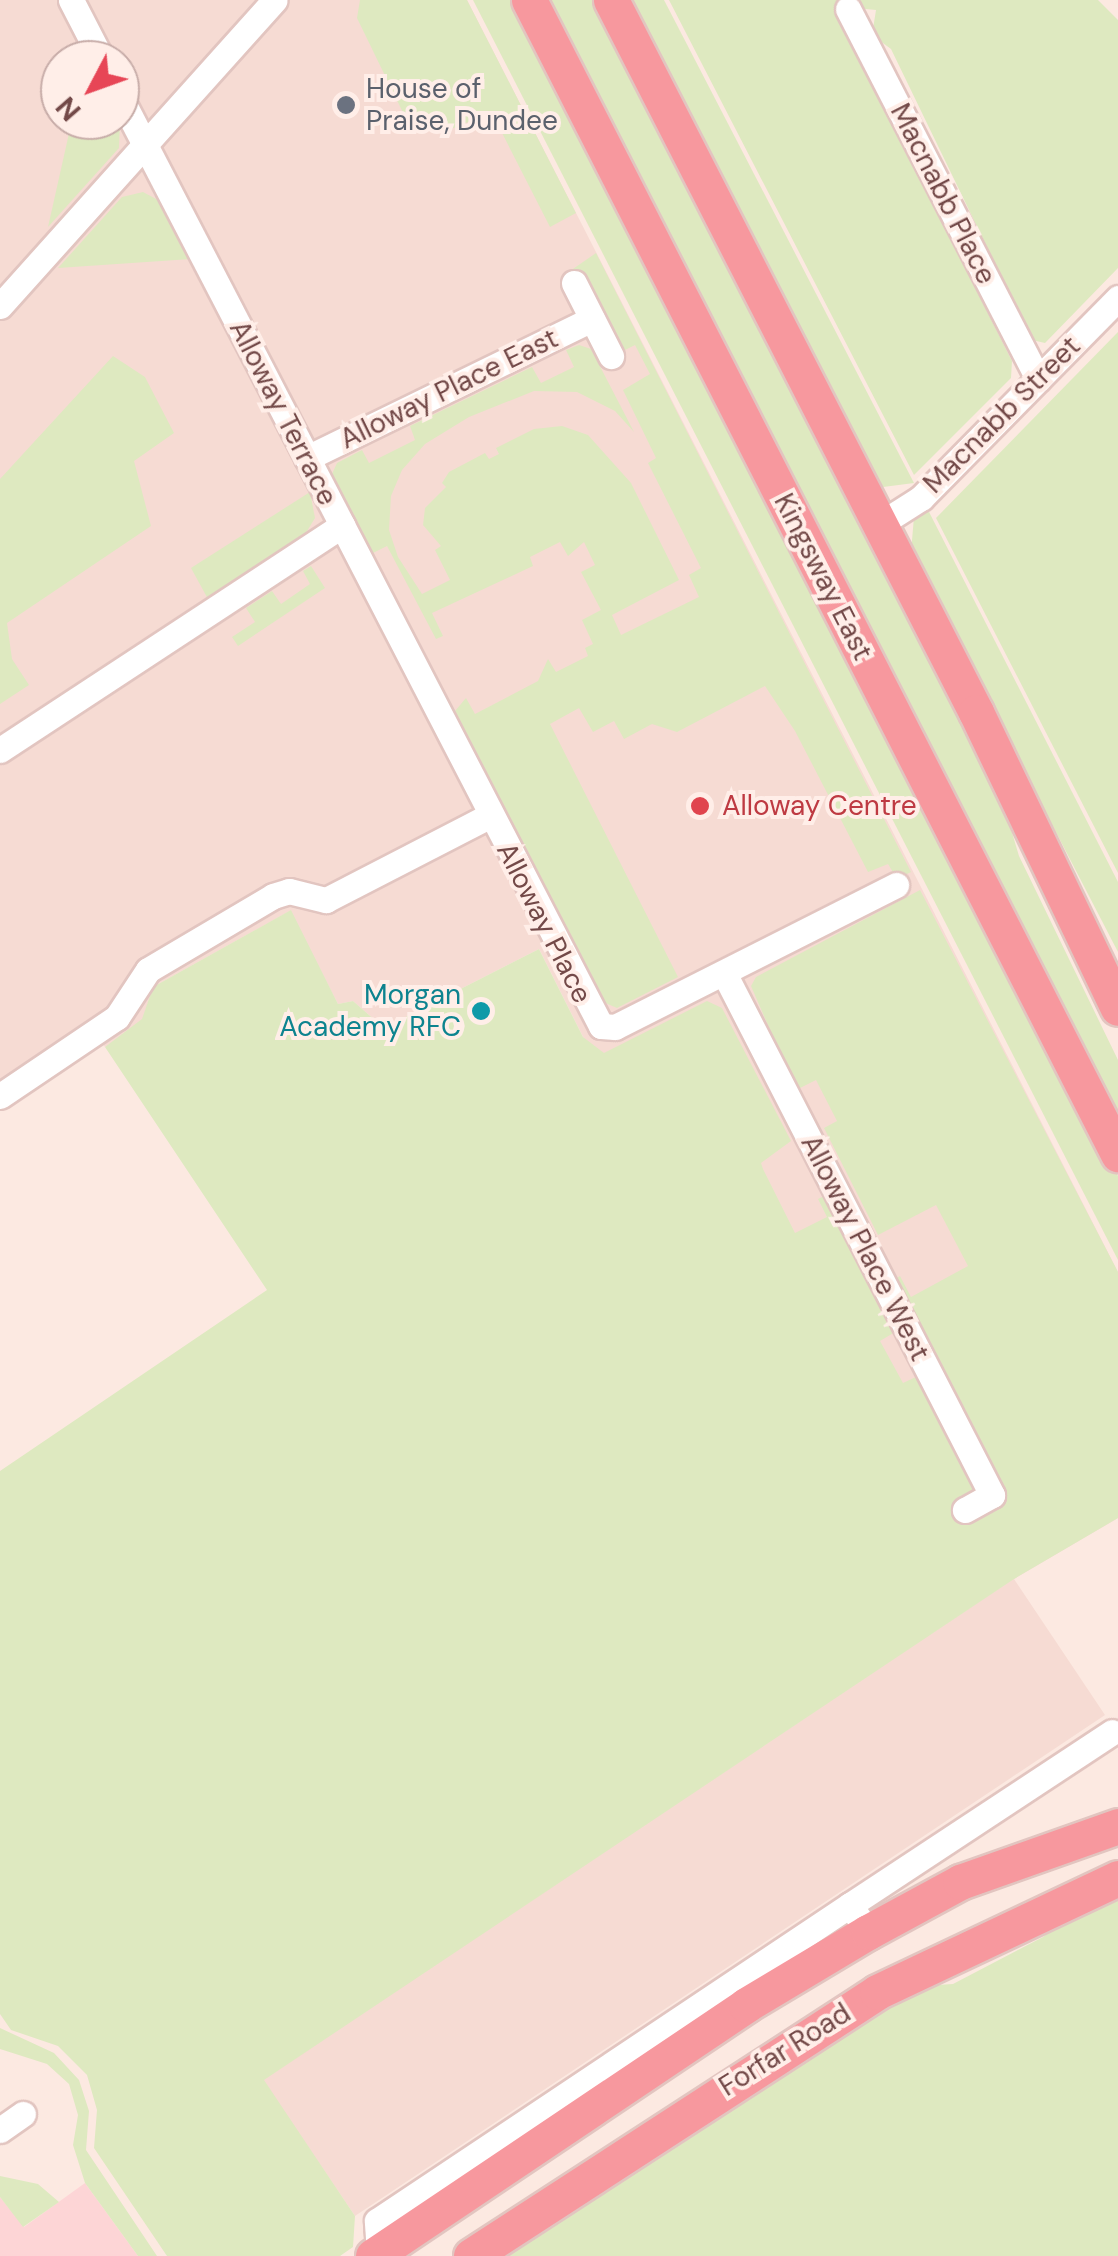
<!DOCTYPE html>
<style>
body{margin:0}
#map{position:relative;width:1118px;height:2256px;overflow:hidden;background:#fce9e1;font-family:"DM Sans",sans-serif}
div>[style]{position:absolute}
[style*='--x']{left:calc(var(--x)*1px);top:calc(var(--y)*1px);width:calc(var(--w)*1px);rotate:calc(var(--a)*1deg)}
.residential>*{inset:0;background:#f6dbd3}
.commercial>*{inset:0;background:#fdd5d6}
.green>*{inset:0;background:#dee9c0}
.roads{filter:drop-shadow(2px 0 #e2c5c0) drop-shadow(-2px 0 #e2c5c0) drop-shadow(0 2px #e2c5c0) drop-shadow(0 -2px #e2c5c0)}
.minor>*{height:25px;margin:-12.5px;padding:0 12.5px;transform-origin:12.5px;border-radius:12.5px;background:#fff}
.highway>*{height:35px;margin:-17.5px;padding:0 17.5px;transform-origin:17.5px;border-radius:17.5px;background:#f7989e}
.dots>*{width:28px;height:28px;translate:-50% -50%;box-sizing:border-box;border:5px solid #ffeee8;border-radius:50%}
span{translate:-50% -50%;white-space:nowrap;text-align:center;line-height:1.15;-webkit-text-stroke:8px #ffeee8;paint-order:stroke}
.worship-label{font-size:28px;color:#5b616d}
.left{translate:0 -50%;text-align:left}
.street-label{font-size:28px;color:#734948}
.health-label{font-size:28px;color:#be3a42}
.culture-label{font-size:28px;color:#0d838f}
.right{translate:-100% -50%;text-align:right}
.north{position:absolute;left:40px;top:40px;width:100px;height:100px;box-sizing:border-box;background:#ffeee8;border:2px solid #c7aca8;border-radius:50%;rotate:229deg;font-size:28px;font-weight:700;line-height:40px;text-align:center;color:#734948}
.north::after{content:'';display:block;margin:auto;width:35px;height:45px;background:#e74656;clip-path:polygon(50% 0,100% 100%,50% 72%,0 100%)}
</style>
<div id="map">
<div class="residential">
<i style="clip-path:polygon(evenodd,0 0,467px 0,1118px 1272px,1118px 1518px,1014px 1579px,1105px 1715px,355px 2216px,263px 2080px,1004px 1585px,583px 1037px,539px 949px,384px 1028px,353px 1001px,338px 1004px,290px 911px,153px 987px,143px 1019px,127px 1033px,105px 1047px,101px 1042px,0 1108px,0 0,60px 60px,120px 60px,120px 120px,60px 120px,60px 60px)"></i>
</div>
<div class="commercial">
<i style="clip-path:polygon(85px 2183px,138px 2256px,0 2256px,0 2197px,24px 2227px)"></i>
</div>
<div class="green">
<i style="clip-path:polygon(360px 0,467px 0,576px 213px,550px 227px,499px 127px,478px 118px,444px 132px,408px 123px,357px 18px)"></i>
<i style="clip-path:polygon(473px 0,511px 0,1118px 1176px,1118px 1260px)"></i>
<i style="clip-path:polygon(548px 0,596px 0,997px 782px,1019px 856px,1118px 1060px,1118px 1113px)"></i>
<i style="clip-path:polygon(629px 0,664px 0,914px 483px,883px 487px,871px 475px)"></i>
<i style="clip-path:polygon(669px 0,1098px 0,1118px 20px,1118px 268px,1045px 343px,1032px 340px,891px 49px,872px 35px,876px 10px,834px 6px,1012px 361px,1011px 378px,914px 475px)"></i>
<i style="clip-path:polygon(72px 120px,120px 120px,119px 148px,48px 227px)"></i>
<i style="clip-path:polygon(143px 192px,160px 201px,191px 259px,58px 268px,122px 197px)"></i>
<i style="clip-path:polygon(596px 253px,911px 872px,897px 879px,888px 864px,868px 872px,795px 731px,765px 686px,677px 732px,652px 724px,624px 739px,614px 721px,593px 732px,579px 708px,550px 724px,678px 977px,617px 1008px,603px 1002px,455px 711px,466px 698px,475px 714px,538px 681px,548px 659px,556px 672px,588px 656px,585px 648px,593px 644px,582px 620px,601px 610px,581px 572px,595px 565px,584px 542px,568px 556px,560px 542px,530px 557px,533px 566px,432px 613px,443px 636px,436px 639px,387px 546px,373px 553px,332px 474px,337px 463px,362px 450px,369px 463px,415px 440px,410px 426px,532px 367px,541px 383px,574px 367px,566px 350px,579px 345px,591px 349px,634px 432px,615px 411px,577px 392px,534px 391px,469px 417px,425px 444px,402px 470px,391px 496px,389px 530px,398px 557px,422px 594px,450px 580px,435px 550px,441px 546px,423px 525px,425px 508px,446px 487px,442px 483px,449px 472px,485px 453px,489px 459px,499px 454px,496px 448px,534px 429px,562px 426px,588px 435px,631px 483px,679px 580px,612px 615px,621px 635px,699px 597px,689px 575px,701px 568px,648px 463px,656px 458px,623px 390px,650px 374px,635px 345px,621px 352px,570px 271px)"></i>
<i style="clip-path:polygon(1118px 332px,1118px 873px,936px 518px)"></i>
<i style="clip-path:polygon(113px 356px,145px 377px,174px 433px,134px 461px,151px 526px,7px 623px,12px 659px,29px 685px,0 704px,0 479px)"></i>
<i style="clip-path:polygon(310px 492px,315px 518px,304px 536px,208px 599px,191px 568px)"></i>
<i style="clip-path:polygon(927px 508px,1118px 882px,1118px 952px,911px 552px,914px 517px)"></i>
<i style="clip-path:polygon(311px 566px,325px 588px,238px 646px,232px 637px,255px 622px,246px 608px,272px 591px,281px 604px,310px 584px,303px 571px)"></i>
<i style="clip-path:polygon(920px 890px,1118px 1272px,1118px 1518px,1014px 1579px,264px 2080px,355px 2216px,353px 2247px,340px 2256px,167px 2256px,94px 2148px,97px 2110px,87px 2075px,58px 2046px,11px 2030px,0 2014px,0 1471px,267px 1290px,105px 1047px,142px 1019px,153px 987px,291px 910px,338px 1004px,353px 1001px,384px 1028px,539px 949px,583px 1037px,604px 1053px,707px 1001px,722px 1008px,791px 1141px,761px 1163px,763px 1169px,795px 1233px,827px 1217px,818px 1199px,826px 1195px,895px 1332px,880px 1341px,903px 1383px,918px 1376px,977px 1490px,969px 1521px,1007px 1501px,893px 1280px,900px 1276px,911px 1297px,968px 1266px,936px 1205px,878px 1235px,824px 1128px,837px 1121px,816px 1080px,796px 1090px,751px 986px,756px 977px)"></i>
<i style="clip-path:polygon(1118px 1894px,1118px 2256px,497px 2256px,779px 2069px,922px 1986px,953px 1984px,1043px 1937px,1077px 1910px)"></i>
<i style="clip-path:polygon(0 2028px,54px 2053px,79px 2080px,89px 2111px,86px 2150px,157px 2256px,138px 2256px,85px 2183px,73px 2145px,78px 2115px,69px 2084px,47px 2064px,0 2049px)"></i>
<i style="clip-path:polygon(0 2176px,38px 2184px,59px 2202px,23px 2227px,0 2197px)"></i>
</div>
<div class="roads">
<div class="minor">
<i style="--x:71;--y:0;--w:68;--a:62.7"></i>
<i style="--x:848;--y:9;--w:416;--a:62.8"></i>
<i style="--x:574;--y:283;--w:82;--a:63.1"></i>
<i style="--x:0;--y:306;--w:411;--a:-48.1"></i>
<i style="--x:307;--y:458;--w:317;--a:-26"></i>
<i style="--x:880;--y:524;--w:49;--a:-32.4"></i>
<i style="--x:921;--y:498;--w:281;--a:-45.4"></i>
<i style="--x:342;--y:525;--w:564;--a:62.66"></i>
<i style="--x:601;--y:1026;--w:14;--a:4"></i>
<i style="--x:615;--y:1027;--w:315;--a:-26.8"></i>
<i style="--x:0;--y:750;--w:409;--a:-33.3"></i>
<i style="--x:342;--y:525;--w:483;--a:-117.4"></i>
<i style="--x:724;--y:973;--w:587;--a:62.82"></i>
<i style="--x:992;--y:1495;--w:31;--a:151"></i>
<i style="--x:0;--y:1096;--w:141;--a:-34"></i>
<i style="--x:117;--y:1017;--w:56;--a:-56.6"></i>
<i style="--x:148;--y:970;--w:145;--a:-30.6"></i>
<i style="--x:273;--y:896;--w:17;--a:-17"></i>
<i style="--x:289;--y:891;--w:38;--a:14"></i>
<i style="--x:326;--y:900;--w:183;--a:-27.3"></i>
<i style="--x:850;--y:1905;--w:314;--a:-33.4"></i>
<i style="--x:0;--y:2130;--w:28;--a:-35"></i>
<i style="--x:379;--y:2252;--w:31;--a:-94"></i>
<i style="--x:377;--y:2221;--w:569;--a:-33.75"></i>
<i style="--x:850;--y:1905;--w:32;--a:56"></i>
</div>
<div class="highway">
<i style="--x:529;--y:0;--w:1296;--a:62.96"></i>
<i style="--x:611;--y:0;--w:800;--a:62.86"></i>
<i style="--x:976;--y:712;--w:328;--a:64.4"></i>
<i style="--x:373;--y:2256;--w:450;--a:-33.9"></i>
<i style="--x:746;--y:2005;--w:142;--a:-30.9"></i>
<i style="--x:868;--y:1932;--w:105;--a:-28.5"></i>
<i style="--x:960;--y:1882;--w:168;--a:-19.5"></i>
<i style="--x:471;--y:2256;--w:484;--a:-33"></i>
<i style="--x:877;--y:1992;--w:267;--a:-25.3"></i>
</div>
</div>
<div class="dots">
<i style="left:346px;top:105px;background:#6b7280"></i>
<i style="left:700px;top:806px;background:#e0444e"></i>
<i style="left:481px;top:1011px;background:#0f9aa8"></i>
</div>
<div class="worship-label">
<span class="left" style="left:366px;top:105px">House of<br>Praise, Dundee</span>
</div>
<div class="street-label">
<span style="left:943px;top:194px;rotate:63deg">Macnabb Place</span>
<span style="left:449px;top:389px;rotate:-26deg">Alloway Place East</span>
<span style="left:283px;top:413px;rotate:63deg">Alloway Terrace</span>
<span style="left:1002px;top:415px;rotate:-45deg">Macnabb Street</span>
<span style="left:823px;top:577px;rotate:63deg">Kingsway East</span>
<span style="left:544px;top:923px;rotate:63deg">Alloway Place</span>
<span style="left:865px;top:1248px;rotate:63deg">Alloway Place West</span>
<span style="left:785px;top:2050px;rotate:-32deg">Forfar Road</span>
</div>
<div class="health-label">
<span class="left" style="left:722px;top:806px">Alloway Centre</span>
</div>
<div class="culture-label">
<span class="right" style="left:461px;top:1011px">Morgan<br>Academy RFC</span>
</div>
<div class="north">N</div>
</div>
